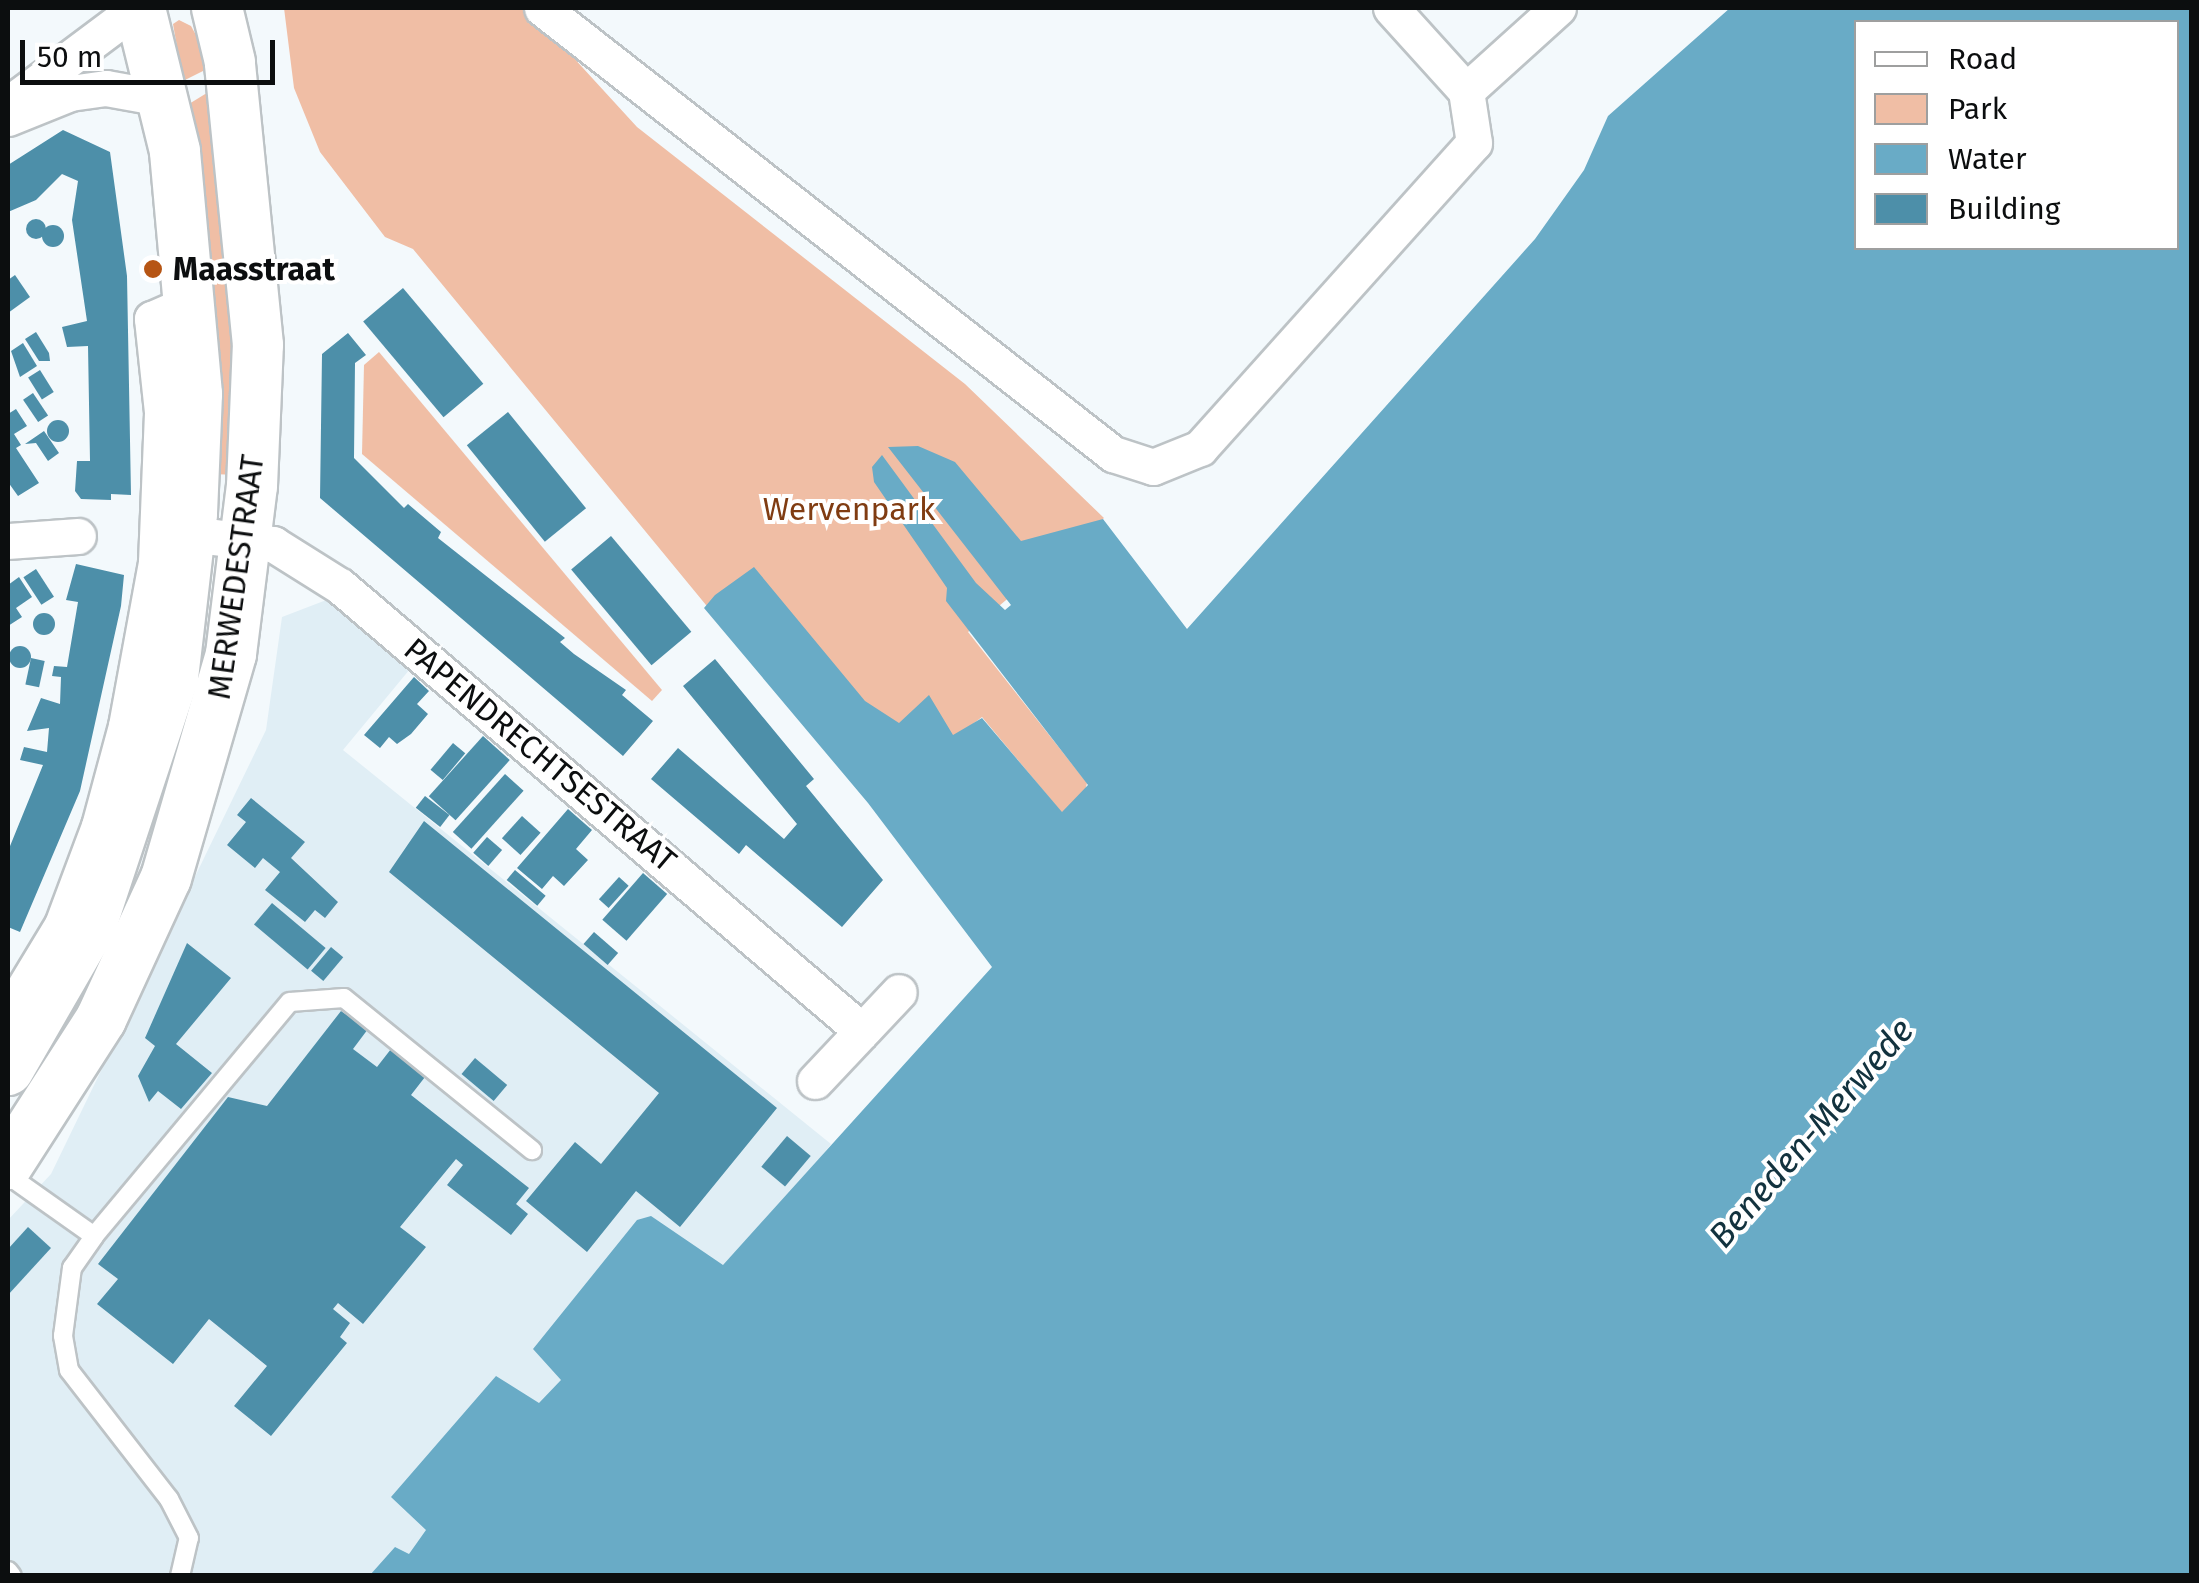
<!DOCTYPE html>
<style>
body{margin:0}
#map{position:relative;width:2199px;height:1583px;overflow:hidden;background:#f3f9fc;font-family:"Fira Sans",sans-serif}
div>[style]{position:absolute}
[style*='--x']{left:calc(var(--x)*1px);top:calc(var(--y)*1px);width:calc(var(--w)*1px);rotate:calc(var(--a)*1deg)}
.built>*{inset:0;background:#e0eef5}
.green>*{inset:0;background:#f0bea5}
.water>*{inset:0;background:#69abc6}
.building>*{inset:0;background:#4d8fa9;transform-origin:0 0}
.round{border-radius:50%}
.roads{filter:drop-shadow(2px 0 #bdc3c6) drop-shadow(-2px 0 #bdc3c6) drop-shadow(0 2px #bdc3c6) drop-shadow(0 -2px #bdc3c6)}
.service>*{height:18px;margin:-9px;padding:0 9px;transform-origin:9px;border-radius:9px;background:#fff}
.minor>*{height:35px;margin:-17.5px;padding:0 17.5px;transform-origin:17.5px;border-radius:17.5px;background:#fff}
.secondary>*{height:50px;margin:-25px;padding:0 25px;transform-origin:25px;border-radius:25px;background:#fff}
.dots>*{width:28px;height:28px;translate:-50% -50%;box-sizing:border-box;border:5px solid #fff;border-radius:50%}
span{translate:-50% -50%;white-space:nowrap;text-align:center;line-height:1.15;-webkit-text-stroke:8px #fff;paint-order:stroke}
.poi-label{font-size:32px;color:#0c0e0f;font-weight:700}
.left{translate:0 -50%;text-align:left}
.park-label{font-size:32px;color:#803c12}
.street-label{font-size:32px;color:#0c0e0f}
.water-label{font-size:35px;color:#12323e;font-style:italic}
.frame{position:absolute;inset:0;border:10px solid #0c0e0f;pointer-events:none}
.legend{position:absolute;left:1854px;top:20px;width:325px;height:230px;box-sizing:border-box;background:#fff;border:2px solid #9e9f9f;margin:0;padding:12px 18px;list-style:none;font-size:30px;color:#0c0e0f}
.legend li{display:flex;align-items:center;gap:20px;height:50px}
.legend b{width:50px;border:2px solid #9e9f9f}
.scale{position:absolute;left:20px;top:40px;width:255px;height:45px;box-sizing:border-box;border:5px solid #0c0e0f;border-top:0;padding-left:12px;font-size:30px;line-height:35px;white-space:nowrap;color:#0c0e0f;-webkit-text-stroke:8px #fff;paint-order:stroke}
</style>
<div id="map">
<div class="built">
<i style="clip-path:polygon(329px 599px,410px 669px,343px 750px,831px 1144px,510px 1575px,8px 1575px,8px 1220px,51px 1174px,266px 730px,282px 617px)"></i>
</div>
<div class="green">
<i style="clip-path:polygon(284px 8px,528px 8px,637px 127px,965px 384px,1104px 518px,968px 632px,1087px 783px,1085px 791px,1062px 813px,982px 717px,869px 803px,413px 249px,385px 237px,320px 152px,294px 88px)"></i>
<i style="clip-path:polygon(179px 20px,191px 26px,213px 66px,183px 81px,173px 24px)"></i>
<i style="clip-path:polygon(215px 88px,231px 196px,239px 475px,211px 474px,184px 107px)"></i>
<i style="clip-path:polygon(379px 352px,662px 690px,652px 701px,362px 454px,364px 365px)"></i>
</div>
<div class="water">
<i style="clip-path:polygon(evenodd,1730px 8px,2191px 8px,2191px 1575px,370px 1575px,395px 1547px,409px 1554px,426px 1530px,391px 1497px,496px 1376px,539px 1403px,561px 1380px,533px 1349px,637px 1220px,651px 1216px,723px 1265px,992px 967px,868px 803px,704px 608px,715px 595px,754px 567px,865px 701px,899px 723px,929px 695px,953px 735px,982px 718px,1062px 812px,1088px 785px,946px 601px,947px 588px,874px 482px,872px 467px,882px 455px,976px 583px,1005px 610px,1011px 605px,888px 447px,918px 446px,955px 462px,1021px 541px,1103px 519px,1187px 629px,1535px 239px,1584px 170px,1608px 116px,1730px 8px,1856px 22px,2176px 22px,2176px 248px,1856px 248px,1856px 22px)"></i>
</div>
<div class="building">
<i style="clip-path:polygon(63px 130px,110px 152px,127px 276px,131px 495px,111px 494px,111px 500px,81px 499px,75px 491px,77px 461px,90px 461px,88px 346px,67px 347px,62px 327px,87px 321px,72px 220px,78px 181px,62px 174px,36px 200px,8px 212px,8px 165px)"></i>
<i class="round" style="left:26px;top:219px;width:20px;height:20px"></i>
<i class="round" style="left:42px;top:225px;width:22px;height:22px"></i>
<i style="clip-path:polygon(15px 275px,30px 297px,8px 313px,8px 280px)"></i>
<i style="left:403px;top:288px;width:125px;height:52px;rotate:50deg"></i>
<i style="clip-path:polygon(36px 332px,49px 353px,50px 361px,39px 361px,25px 339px)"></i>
<i style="clip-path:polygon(348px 333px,366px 355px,355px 363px,354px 458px,404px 508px,408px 504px,441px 532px,438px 538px,565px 638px,560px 642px,574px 654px,626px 690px,622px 695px,653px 721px,623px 756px,320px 498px,322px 354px)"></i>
<i style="clip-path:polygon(23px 343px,37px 366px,20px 377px,11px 351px)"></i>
<i style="left:40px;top:370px;width:26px;height:14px;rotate:58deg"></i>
<i style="left:33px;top:393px;width:27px;height:12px;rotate:56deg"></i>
<i style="clip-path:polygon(16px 409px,27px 426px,14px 434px,21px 445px,16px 448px,39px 483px,18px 496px,8px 482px,8px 414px)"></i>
<i style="left:508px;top:412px;width:124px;height:53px;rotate:51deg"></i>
<i class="round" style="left:47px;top:420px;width:22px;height:22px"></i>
<i style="clip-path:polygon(44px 431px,59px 453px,48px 461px,36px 443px,25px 444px)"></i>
<i style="left:611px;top:536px;width:125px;height:52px;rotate:50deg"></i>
<i style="clip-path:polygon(76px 564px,124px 575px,121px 606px,80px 791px,20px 932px,8px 927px,8px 851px,43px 765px,20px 760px,24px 747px,47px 752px,49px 728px,27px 731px,41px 698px,60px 704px,61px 677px,52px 676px,54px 666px,67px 667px,78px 602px,66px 600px)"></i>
<i style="left:36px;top:569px;width:33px;height:15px;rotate:57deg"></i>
<i style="clip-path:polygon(19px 577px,32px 597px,16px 608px,22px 617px,8px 626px,8px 585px)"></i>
<i class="round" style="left:33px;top:613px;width:22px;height:22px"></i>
<i class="round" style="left:9px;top:646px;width:22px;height:22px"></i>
<i style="left:31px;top:658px;width:14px;height:27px;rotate:12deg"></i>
<i style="clip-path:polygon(715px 659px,814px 779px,806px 786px,883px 880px,842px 927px,746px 845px,739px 854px,651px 779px,678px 748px,784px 839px,797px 824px,683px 686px)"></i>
<i style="clip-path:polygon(414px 677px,429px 691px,417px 704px,428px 714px,411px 734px,397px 744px,389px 737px,380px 748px,364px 735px)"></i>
<i style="left:483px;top:736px;width:36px;height:81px;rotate:42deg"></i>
<i style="left:453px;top:743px;width:16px;height:35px;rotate:40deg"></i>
<i style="left:505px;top:774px;width:25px;height:78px;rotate:42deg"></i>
<i style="left:425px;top:796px;width:31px;height:15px;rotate:38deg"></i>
<i style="clip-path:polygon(251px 798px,305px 842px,291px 858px,338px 902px,325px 918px,315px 910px,305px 922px,265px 890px,280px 872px,263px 858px,255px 868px,227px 845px,246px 822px,237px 815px)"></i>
<i style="clip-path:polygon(568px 809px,592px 830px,576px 849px,588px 860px,564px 886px,553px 876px,542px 889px,517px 868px)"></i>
<i style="left:522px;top:816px;width:25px;height:30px;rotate:42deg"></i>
<i style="clip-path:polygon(424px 821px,777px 1108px,680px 1227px,636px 1191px,587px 1252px,526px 1201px,575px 1142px,601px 1164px,659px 1093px,389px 872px)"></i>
<i style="left:487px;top:837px;width:20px;height:21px;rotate:41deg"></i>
<i style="left:515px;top:870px;width:40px;height:13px;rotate:40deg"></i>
<i style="left:643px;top:873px;width:32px;height:62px;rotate:41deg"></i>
<i style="left:619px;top:877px;width:13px;height:30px;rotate:42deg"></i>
<i style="left:272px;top:903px;width:70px;height:28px;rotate:40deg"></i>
<i style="left:594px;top:932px;width:32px;height:16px;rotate:41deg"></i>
<i style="clip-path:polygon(187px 943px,231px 978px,176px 1044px,212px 1073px,181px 1109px,158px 1091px,149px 1102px,138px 1076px,155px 1046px,145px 1038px)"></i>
<i style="left:331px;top:947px;width:16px;height:31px;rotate:40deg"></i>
<i style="clip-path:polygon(341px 1011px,368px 1029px,353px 1049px,377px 1067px,391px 1049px,425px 1077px,411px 1095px,529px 1188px,516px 1204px,528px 1214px,511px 1235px,447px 1185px,463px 1165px,456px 1159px,400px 1227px,426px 1247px,363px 1324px,338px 1303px,333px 1309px,350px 1323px,340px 1337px,347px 1343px,271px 1436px,234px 1406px,267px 1366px,209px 1319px,173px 1364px,97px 1304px,118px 1279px,98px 1264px,228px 1097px,267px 1106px)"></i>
<i style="left:475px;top:1058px;width:42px;height:21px;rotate:40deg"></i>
<i style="left:787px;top:1136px;width:31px;height:40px;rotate:40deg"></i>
<i style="clip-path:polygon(28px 1227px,51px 1248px,8px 1295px,8px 1249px)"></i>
</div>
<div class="roads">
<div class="service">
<i style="--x:8;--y:1175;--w:105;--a:35.3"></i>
<i style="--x:8;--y:1571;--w:6;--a:51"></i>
<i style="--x:180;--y:1576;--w:39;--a:-77"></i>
<i style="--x:189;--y:1538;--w:44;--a:-117.1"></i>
<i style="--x:169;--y:1499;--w:163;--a:-127.8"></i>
<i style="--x:69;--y:1370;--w:35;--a:-100"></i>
<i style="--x:63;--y:1336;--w:69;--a:-82.5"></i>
<i style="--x:72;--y:1268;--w:39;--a:-55"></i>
<i style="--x:94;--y:1236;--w:305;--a:-50.1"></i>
<i style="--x:290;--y:1002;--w:54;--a:-4.2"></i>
<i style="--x:344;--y:998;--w:242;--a:39"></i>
</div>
<div class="minor">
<i style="--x:542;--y:8;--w:725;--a:37.99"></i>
<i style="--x:1113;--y:454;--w:42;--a:18"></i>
<i style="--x:1153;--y:467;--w:51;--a:-22"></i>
<i style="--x:1200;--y:448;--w:410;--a:-48.1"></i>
<i style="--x:1474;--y:143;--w:53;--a:-98.7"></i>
<i style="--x:1391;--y:8;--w:112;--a:47.9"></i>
<i style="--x:1466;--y:91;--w:124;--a:-42.1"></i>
<i style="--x:10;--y:103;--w:159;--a:-36.8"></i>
<i style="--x:8;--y:118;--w:67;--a:-22"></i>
<i style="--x:70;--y:93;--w:36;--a:-8"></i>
<i style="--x:106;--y:88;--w:62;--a:10.2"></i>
<i style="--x:189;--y:534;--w:85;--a:6.8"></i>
<i style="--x:273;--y:544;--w:79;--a:32.1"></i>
<i style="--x:340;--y:586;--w:686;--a:40.45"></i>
<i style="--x:8;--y:541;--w:70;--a:-4.1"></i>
<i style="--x:8;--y:1014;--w:104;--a:-58.8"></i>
<i style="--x:62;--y:925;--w:106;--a:-69.5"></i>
<i style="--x:99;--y:826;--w:104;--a:-74.9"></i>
<i style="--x:126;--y:726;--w:167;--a:-79.6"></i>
<i style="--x:156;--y:562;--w:150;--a:-87.7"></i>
<i style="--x:162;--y:412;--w:94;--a:-96.1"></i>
<i style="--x:152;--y:319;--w:43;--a:-23.6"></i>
<i style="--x:815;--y:1081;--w:122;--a:-46.7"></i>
</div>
<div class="secondary">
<i style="--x:8;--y:1070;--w:166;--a:-60"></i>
<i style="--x:91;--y:926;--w:261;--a:-71.7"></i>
<i style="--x:173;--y:678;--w:166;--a:-83.4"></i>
<i style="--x:192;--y:513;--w:119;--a:-87.6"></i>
<i style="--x:197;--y:394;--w:244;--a:-95.2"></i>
<i style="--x:175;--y:151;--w:147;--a:-103.8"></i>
<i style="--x:8;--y:1164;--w:172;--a:-57.3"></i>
<i style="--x:101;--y:1019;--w:155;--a:-65.3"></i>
<i style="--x:166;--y:878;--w:233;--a:-73.8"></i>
<i style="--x:231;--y:654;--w:169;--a:-82.9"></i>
<i style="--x:252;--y:486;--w:141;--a:-87.6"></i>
<i style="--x:258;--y:345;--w:284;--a:-95.7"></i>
<i style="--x:230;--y:62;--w:56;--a:-103.5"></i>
</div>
</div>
<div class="dots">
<i style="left:153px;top:269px;background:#b65514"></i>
</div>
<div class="poi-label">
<span class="left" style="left:173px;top:269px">Maasstraat</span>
</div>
<div class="park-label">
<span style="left:849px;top:509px">Wervenpark</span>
</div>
<div class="street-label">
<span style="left:236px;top:577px;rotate:-82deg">MERWEDESTRAAT</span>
<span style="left:540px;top:755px;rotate:40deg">PAPENDRECHTSESTRAAT</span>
</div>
<div class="water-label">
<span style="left:1811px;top:1133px;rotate:-49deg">Beneden-Merwede</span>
</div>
<div class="frame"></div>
<ul class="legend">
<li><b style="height:12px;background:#fff"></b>Road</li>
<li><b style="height:28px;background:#f0bea5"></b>Park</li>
<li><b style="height:28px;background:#69abc6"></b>Water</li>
<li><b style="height:28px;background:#4d8fa9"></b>Building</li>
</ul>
<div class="scale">50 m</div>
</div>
